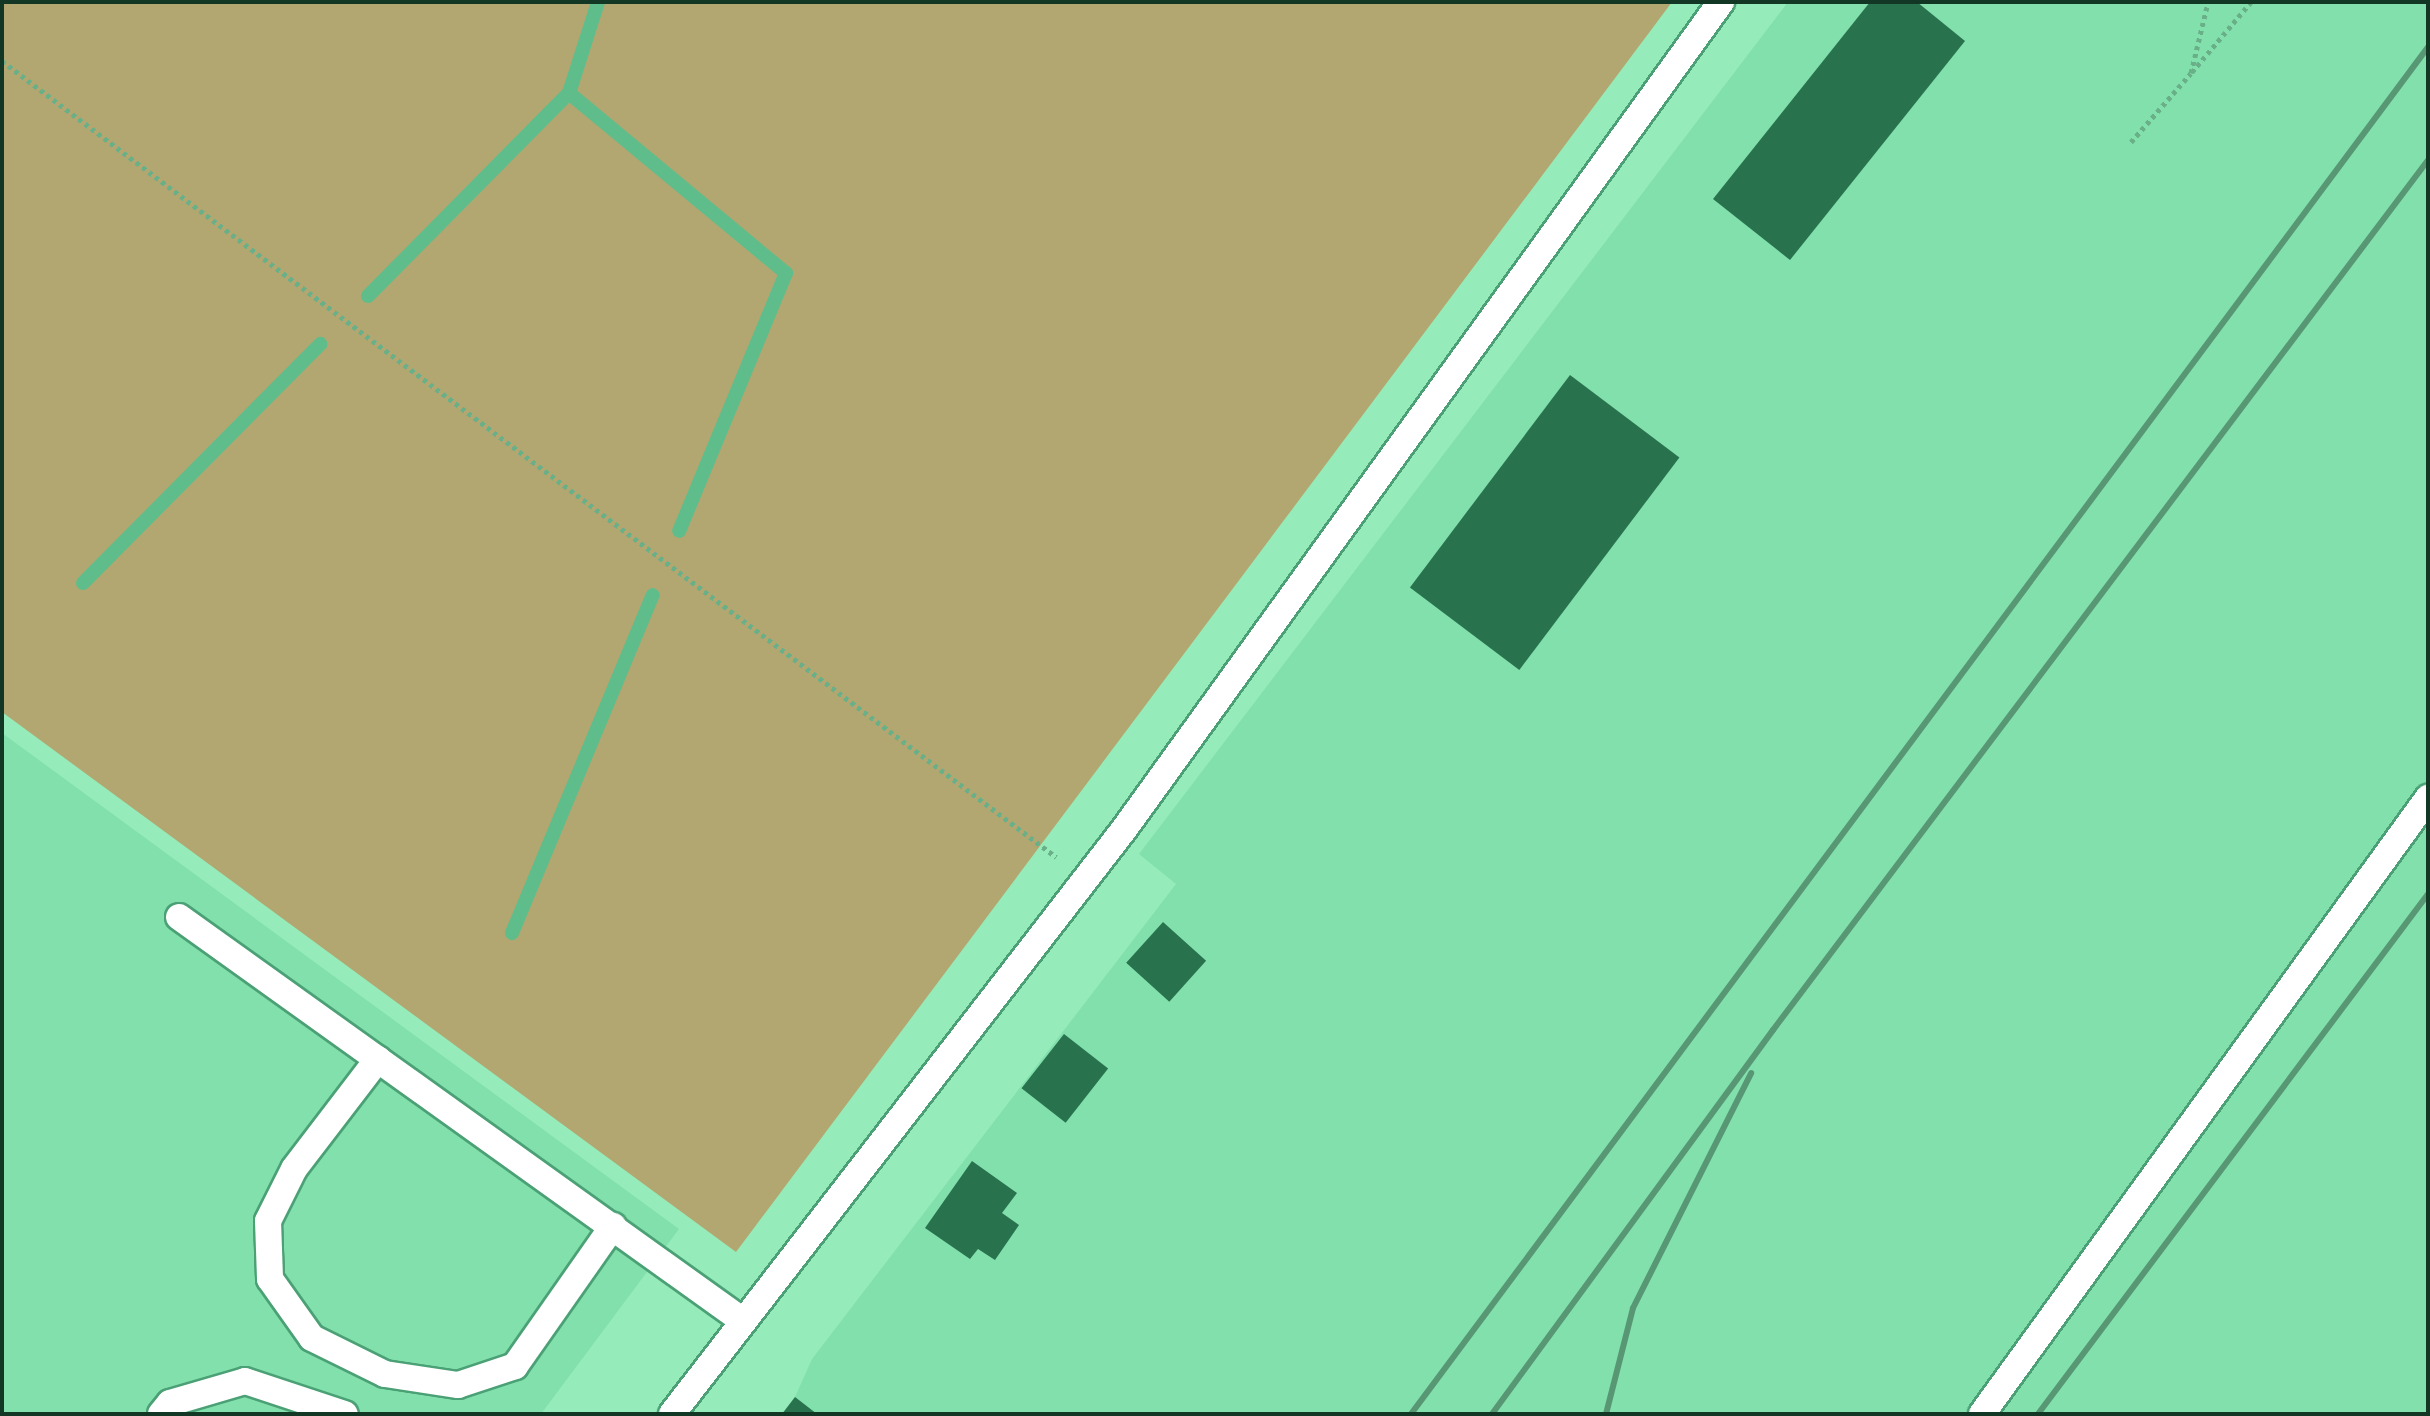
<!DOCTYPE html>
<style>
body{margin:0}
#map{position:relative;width:2430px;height:1416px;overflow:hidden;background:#95ebba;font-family:"Fira Sans",sans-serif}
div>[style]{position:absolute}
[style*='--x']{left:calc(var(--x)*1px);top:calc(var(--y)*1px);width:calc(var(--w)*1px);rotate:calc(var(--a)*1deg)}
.built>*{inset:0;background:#81e0ac}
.green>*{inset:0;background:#b2a770}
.stream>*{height:14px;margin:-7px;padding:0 7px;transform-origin:7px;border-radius:7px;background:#5fbd8c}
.building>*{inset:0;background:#29724e;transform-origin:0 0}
.path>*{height:5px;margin-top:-2.5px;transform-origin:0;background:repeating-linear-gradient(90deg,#69af88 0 4px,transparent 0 8px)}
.roads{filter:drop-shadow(2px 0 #4ba175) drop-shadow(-2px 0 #4ba175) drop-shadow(0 2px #4ba175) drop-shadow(0 -2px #4ba175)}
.lane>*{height:26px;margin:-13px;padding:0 13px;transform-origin:13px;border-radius:13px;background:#fff}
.rail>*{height:6px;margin:-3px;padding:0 3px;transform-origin:3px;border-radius:3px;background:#589774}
span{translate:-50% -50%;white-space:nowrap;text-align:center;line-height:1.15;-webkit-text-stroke:8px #95ebba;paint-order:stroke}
.frame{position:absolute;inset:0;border:4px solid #133725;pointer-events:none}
</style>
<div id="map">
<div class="built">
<i style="clip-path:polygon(1788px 2px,2428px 2px,2428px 1414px,782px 1414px,795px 1397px,812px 1359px,1176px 884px,1139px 854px)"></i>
<i style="clip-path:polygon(2px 733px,679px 1229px,541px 1414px,2px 1414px)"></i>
</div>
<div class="green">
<i style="clip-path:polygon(2px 2px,1672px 2px,736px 1252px,2px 712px)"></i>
</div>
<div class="stream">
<i style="--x:569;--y:93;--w:96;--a:-72.3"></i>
<i style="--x:368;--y:296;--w:286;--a:-45.3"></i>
<i style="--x:569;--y:93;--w:282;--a:39.7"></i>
<i style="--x:786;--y:273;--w:279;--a:112.5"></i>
<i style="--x:83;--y:583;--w:337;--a:-45.2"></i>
<i style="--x:512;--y:933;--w:366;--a:-67.4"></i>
</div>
<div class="building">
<i style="clip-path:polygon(1870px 2px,1917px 2px,1965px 41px,1790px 260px,1713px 199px)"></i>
<i style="left:1570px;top:375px;width:137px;height:266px;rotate:37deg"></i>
<i style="left:1163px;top:922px;width:58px;height:55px;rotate:42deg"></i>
<i style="left:1064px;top:1034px;width:56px;height:69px;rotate:38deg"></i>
<i style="clip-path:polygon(972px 1161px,1017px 1193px,1002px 1213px,1019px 1225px,995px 1260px,978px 1249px,970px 1259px,925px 1228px)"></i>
<i style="clip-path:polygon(795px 1397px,817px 1414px,782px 1414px)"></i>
</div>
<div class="path">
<i style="--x:2;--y:61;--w:1321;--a:37.06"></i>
<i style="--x:2192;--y:72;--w:92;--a:-49.9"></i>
<i style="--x:2131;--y:142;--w:91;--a:-49"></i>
<i style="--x:2191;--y:73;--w:73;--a:-76.5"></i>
</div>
<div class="roads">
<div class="lane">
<i style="--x:179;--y:917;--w:694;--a:35.61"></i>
<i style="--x:378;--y:1059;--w:138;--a:127.4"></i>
<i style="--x:294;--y:1169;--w:58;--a:116.6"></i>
<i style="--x:268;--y:1221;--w:58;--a:88"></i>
<i style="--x:270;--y:1279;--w:72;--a:54.6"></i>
<i style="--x:312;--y:1338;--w:81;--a:26.3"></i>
<i style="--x:385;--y:1374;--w:74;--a:8.6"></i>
<i style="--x:458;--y:1385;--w:60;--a:-18.4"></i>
<i style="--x:515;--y:1366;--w:171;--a:-55"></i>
<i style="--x:161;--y:1414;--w:14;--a:-51"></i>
<i style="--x:170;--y:1403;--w:78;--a:-16.3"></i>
<i style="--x:245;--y:1381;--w:105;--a:18.3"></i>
<i style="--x:672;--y:1414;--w:741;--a:-52.29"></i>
<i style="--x:1125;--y:828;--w:1019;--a:-54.19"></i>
<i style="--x:1982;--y:1414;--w:761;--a:-54.09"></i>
</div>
</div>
<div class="rail">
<i style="--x:1411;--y:1414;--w:1704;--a:-53.35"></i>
<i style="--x:1492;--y:1414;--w:476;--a:-53.8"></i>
<i style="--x:1773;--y:1030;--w:1089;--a:-53.02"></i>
<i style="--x:1606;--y:1414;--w:109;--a:-75.7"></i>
<i style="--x:1633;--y:1308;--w:263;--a:-63.3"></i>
<i style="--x:2038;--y:1414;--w:650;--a:-53.13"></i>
</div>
<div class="frame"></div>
</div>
